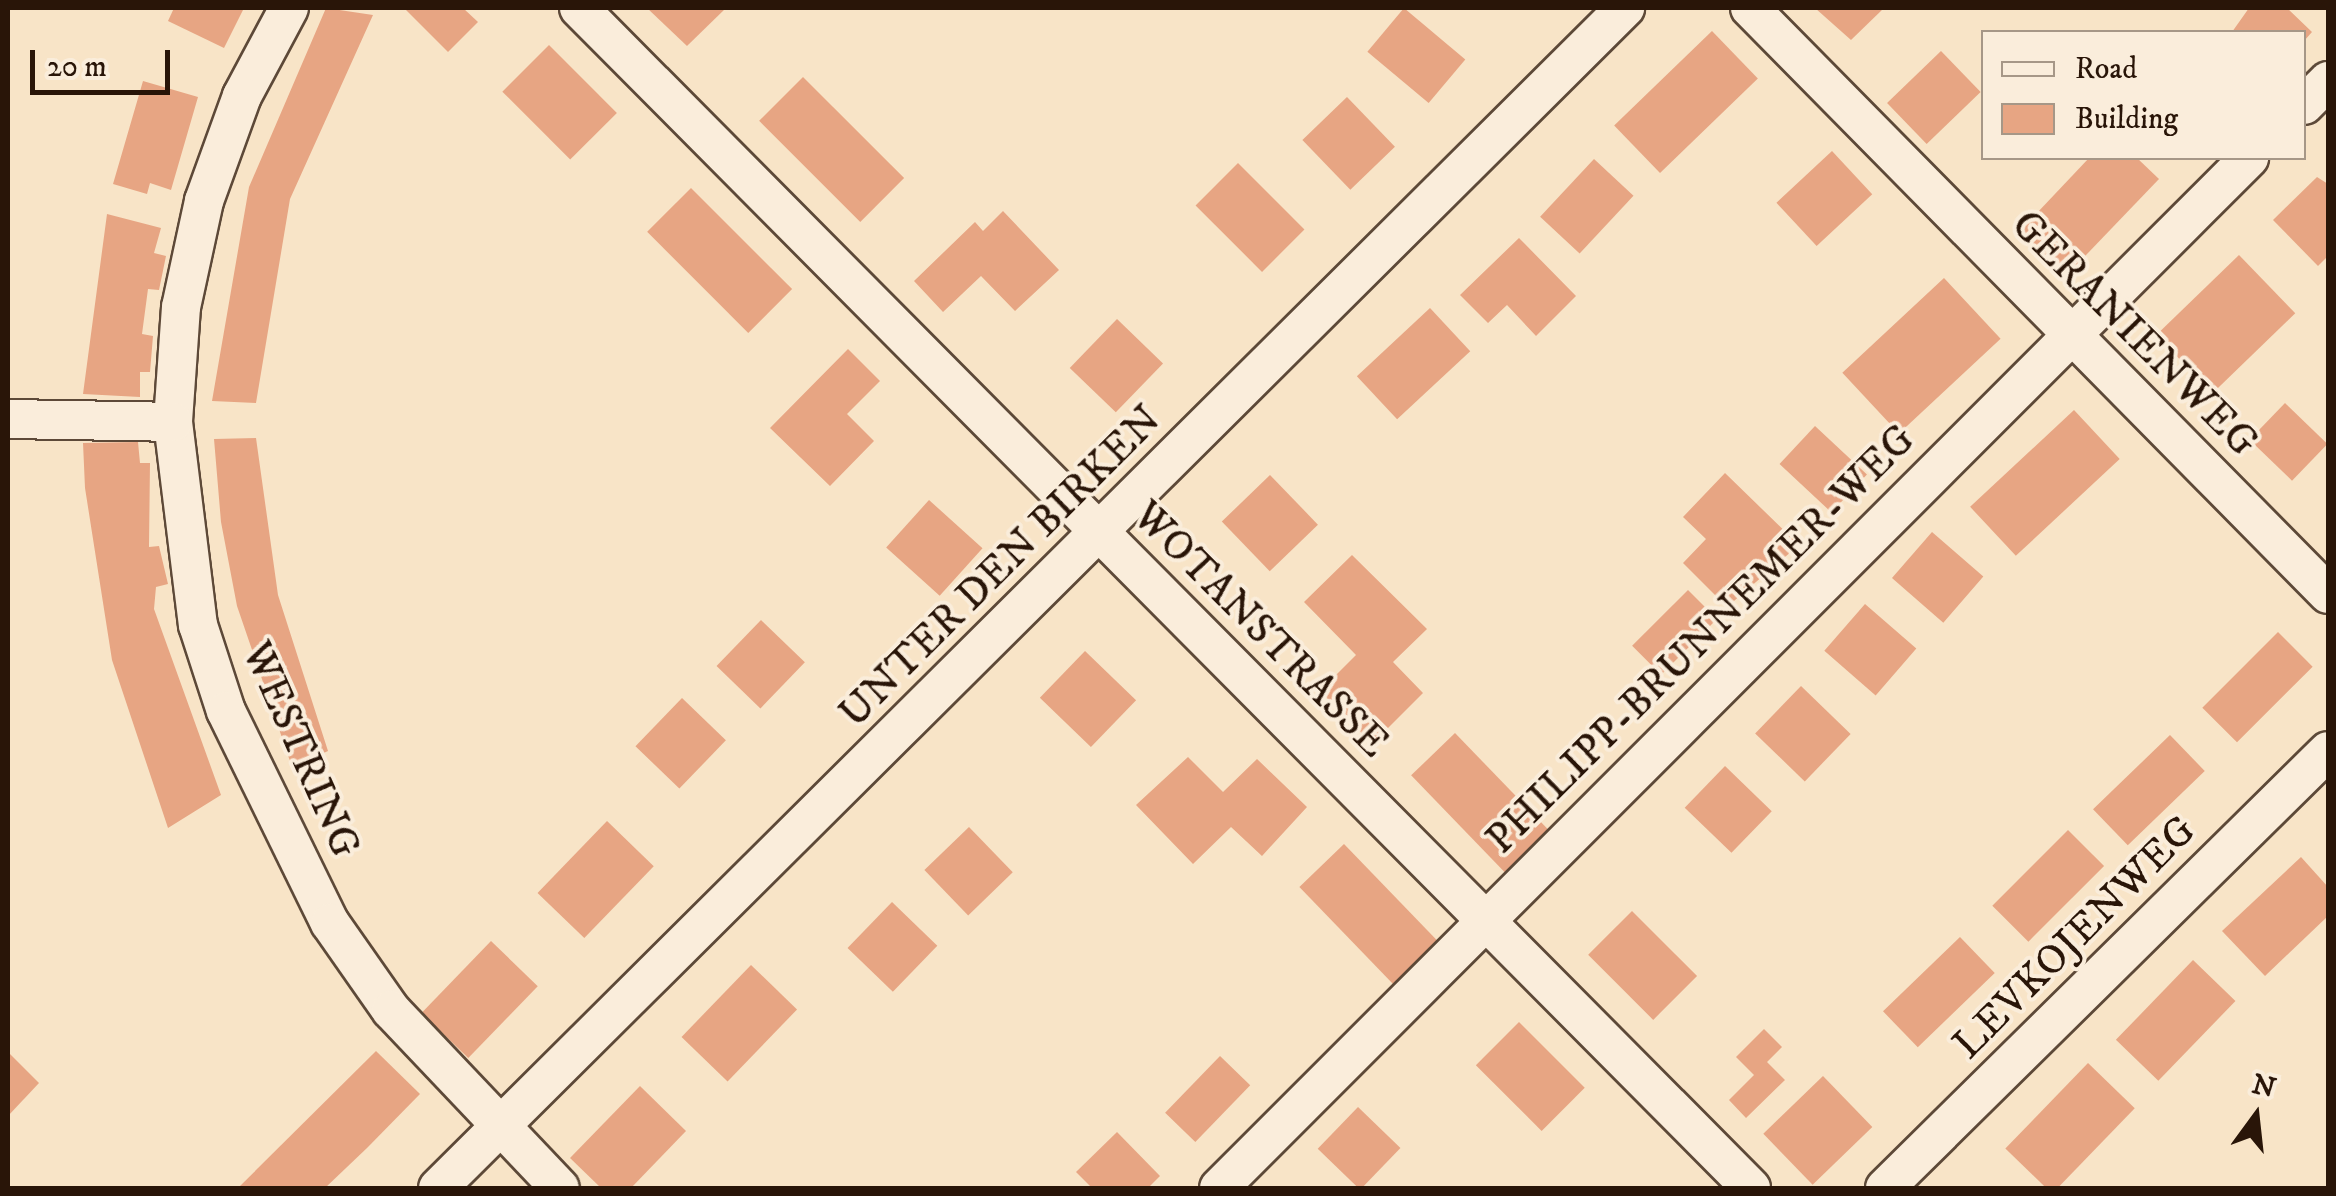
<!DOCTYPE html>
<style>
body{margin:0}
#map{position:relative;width:2336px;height:1196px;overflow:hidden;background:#f8e4c7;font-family:"IM FELL DW Pica",serif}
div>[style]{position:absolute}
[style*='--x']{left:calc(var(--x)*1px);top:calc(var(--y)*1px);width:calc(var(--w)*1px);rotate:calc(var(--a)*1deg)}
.building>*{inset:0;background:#e7a583;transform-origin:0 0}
.roads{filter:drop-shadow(2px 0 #5d4938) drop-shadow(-2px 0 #5d4938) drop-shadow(0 2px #5d4938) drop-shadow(0 -2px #5d4938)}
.street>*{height:38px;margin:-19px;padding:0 19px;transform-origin:19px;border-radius:19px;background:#faeddb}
span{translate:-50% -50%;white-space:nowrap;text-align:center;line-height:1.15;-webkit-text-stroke:8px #faeddb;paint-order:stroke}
.street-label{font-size:42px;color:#291508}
.frame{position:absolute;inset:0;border:10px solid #291508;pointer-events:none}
.legend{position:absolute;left:1981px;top:30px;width:325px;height:130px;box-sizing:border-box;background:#faeddb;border:2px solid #a69787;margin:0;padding:12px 18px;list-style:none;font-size:30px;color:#291508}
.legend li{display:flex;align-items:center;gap:20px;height:50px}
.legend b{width:50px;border:2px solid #a69787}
.north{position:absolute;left:2206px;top:1066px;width:100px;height:100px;-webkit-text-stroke:8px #faeddb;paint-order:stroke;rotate:15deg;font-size:28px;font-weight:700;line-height:40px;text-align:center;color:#291508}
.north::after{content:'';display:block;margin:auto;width:35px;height:45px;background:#291508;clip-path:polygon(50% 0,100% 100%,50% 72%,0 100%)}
.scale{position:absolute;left:30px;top:50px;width:140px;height:45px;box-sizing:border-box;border:5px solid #291508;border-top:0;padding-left:12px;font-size:30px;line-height:35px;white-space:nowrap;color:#291508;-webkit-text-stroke:8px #faeddb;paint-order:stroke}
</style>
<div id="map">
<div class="building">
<i style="clip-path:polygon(174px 8px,244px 8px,224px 48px,168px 21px)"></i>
<i style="clip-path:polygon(326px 8px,373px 15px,290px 199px,256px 403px,212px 401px,249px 187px)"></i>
<i style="clip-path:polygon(404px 8px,463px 8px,478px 22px,448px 52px)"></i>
<i style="clip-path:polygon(647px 8px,726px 8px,687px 46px)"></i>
<i style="left:1404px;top:8px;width:80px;height:57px;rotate:40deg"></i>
<i style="clip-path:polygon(1815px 8px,1884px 8px,1851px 40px)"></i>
<i style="clip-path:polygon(2249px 8px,2287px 8px,2312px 32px,2304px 41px,2304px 32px,2232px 32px)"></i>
<i style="left:1712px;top:31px;width:66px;height:136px;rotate:46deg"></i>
<i style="left:549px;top:45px;width:96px;height:66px;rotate:45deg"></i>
<i style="left:1941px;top:51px;width:57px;height:75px;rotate:46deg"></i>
<i style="left:803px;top:77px;width:143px;height:62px;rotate:45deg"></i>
<i style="clip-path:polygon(143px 81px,198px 97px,171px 190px,150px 183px,147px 194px,113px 184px)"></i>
<i style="left:1347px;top:97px;width:69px;height:62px;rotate:46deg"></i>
<i style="left:1832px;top:151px;width:59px;height:76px;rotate:47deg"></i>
<i style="clip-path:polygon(2089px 158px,2137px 158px,2159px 179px,2064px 278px,2017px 234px)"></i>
<i style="left:1594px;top:159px;width:54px;height:79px;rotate:43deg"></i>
<i style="left:1238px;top:163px;width:94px;height:60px;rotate:45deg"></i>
<i style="clip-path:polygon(2317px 177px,2328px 184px,2328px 256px,2318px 266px,2273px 220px)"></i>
<i style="left:691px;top:188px;width:143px;height:62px;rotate:45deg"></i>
<i style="clip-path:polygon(1003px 211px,1059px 270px,1015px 311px,981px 276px,943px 312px,914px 281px,975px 222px,983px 231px)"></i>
<i style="clip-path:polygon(107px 214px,161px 228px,154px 253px,166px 256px,159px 290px,148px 289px,142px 334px,153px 336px,150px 372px,140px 372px,140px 397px,83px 394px)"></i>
<i style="clip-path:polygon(1519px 238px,1576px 296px,1536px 336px,1507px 305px,1488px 323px,1460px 295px)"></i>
<i style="left:2239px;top:255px;width:81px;height:115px;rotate:46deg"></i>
<i style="left:1944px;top:278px;width:83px;height:139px;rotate:47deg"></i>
<i style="left:1430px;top:308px;width:59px;height:100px;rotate:47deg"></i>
<i style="left:1117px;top:319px;width:64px;height:68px;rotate:44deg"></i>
<i style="clip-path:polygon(848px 349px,880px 381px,847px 414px,874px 441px,830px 486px,770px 428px)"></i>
<i style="left:2285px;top:403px;width:59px;height:51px;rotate:44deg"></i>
<i style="left:2074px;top:410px;width:67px;height:142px;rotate:47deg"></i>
<i style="left:1815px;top:426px;width:71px;height:52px;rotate:43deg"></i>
<i style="clip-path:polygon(256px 438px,278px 595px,328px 751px,292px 767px,237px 606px,221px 522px,214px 439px)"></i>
<i style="clip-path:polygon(138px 442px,140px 463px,150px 463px,149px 547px,159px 546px,168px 584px,156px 587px,154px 609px,221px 795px,168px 828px,112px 660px,85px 488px,83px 443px)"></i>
<i style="clip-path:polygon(1725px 473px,1799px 545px,1727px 607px,1683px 563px,1706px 539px,1683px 517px)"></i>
<i style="left:1270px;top:475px;width:69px;height:67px;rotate:46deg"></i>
<i style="left:929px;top:500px;width:72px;height:64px;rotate:42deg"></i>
<i style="left:1932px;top:532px;width:68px;height:61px;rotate:41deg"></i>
<i style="clip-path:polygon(1352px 555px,1427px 629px,1393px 662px,1423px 693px,1372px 744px,1320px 691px,1356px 655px,1304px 602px)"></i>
<i style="left:1688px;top:590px;width:41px;height:79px;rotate:45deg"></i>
<i style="left:1865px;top:604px;width:68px;height:62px;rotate:41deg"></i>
<i style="left:761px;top:620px;width:61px;height:64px;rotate:44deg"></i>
<i style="left:2278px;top:632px;width:49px;height:107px;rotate:45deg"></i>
<i style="left:1085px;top:651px;width:71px;height:65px;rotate:44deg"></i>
<i style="left:1801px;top:686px;width:69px;height:66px;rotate:44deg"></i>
<i style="left:682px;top:698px;width:61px;height:67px;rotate:44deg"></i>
<i style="left:1455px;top:733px;width:141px;height:61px;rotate:46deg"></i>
<i style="left:2170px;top:735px;width:50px;height:107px;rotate:46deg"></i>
<i style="clip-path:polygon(1188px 757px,1223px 792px,1257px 759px,1307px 807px,1262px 856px,1231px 827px,1193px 864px,1136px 805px)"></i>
<i style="left:1725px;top:766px;width:65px;height:58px;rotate:44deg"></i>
<i style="left:607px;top:821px;width:65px;height:100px;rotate:44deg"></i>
<i style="left:969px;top:827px;width:63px;height:62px;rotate:46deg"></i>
<i style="left:2068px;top:830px;width:51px;height:107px;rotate:45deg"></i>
<i style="left:1344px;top:844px;width:140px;height:62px;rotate:46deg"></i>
<i style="clip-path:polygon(2301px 857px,2328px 887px,2328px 916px,2265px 976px,2222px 931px)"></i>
<i style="left:892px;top:902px;width:63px;height:64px;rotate:44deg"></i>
<i style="left:1632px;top:911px;width:92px;height:62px;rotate:45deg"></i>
<i style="left:1960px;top:937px;width:50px;height:107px;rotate:46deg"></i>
<i style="left:491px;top:941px;width:65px;height:100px;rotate:44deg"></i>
<i style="left:2193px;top:960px;width:59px;height:111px;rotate:44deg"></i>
<i style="left:751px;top:965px;width:64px;height:100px;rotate:44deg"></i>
<i style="left:1519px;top:1022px;width:93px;height:61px;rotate:45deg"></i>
<i style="clip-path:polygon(1764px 1029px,1782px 1047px,1767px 1062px,1785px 1080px,1746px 1118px,1729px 1100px,1754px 1075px,1736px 1057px)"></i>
<i style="clip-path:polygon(376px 1051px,420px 1094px,367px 1148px,325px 1188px,238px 1188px)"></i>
<i style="clip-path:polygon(8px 1052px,39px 1083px,8px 1116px)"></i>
<i style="left:1220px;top:1056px;width:42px;height:79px;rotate:44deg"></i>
<i style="left:2088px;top:1063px;width:65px;height:119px;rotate:44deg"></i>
<i style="left:1823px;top:1076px;width:71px;height:83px;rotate:46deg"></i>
<i style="clip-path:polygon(640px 1086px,686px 1131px,631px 1188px,601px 1188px,570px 1158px)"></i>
<i style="left:1358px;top:1107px;width:59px;height:58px;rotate:44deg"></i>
<i style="clip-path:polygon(1117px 1132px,1160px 1176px,1148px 1188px,1092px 1188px,1076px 1172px)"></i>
</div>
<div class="roads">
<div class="street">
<i style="--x:289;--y:8;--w:100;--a:118.1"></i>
<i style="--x:242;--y:96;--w:112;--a:109.9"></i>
<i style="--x:204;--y:201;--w:108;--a:102.2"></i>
<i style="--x:181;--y:307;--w:115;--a:94"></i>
<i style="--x:173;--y:422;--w:205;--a:83"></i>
<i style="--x:198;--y:625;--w:90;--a:72"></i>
<i style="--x:226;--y:711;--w:236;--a:63.9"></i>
<i style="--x:330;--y:923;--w:106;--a:55"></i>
<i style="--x:391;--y:1010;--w:245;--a:46.5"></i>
<i style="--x:579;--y:8;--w:1663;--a:45.19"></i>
<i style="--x:1750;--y:8;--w:823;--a:45.39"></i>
<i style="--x:2304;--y:105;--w:34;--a:-45"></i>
<i style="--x:8;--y:419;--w:165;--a:1"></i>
<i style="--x:438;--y:1188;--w:1674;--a:-44.83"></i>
<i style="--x:1219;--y:1188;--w:1457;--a:-45"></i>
<i style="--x:1885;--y:1188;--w:622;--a:-44.61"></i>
</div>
</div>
<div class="street-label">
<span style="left:2134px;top:334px;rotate:45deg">GERANIENWEG</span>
<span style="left:1001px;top:567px;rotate:-45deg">UNTER DEN BIRKEN</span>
<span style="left:1260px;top:630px;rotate:45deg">WOTANSTRASSE</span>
<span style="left:1701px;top:640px;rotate:-45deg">PHILIPP-BRUNNEMER-WEG</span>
<span style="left:300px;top:750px;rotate:66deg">WESTRING</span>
<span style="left:2075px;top:938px;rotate:-45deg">LEVKOJENWEG</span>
</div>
<div class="frame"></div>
<ul class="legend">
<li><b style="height:12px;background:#faeddb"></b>Road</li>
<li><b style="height:28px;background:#e7a583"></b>Building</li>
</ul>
<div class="north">N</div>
<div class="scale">20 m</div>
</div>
